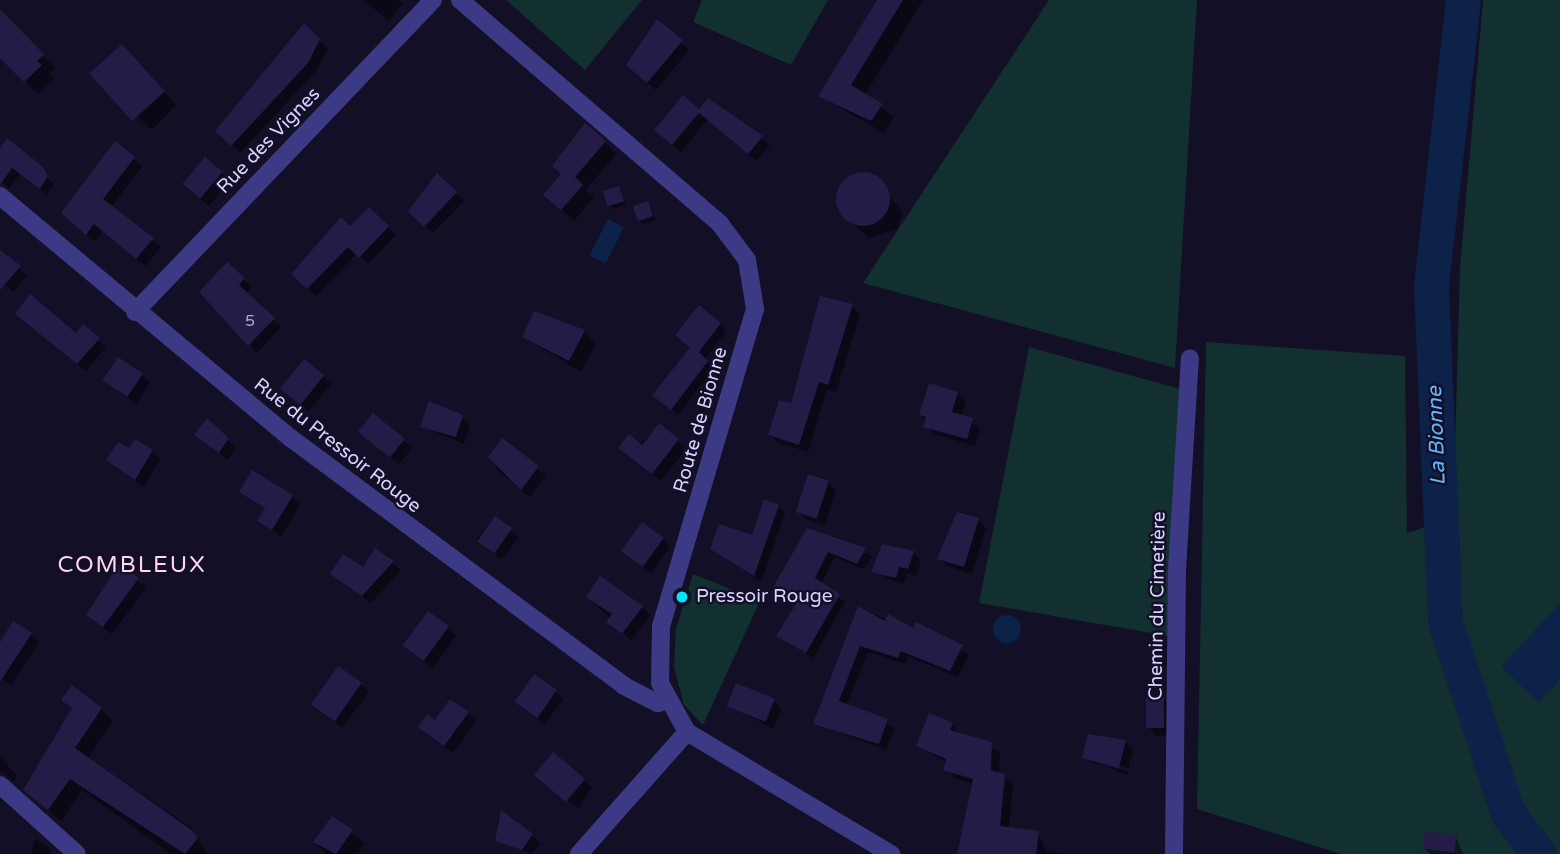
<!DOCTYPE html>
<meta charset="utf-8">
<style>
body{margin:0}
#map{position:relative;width:1560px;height:854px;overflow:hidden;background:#130f26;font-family:"Varela Round",sans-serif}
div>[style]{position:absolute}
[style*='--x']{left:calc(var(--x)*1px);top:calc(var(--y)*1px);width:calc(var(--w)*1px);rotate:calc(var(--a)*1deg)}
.green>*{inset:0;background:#12302f}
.water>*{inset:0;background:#0c2248;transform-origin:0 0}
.round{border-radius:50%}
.shadow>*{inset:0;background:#0007;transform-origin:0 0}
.river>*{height:35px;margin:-17.5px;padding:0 17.5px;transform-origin:17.5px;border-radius:17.5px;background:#0c2248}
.building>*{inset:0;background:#241b47;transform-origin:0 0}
.minor>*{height:18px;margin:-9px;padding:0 9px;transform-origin:9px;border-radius:9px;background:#3d3a85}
.dots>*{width:19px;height:19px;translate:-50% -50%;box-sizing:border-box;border:4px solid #130f26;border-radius:50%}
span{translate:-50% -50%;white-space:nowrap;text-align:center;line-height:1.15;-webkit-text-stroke:5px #130f26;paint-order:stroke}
.number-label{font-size:16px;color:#aca6d1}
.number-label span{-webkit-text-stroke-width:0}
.street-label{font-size:19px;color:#d9d4ff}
.poi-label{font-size:19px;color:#d9d4ff}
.left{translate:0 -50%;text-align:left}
.water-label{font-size:21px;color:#62b6ff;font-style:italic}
.quarter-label{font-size:23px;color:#ffd6f0;letter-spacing:2px}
</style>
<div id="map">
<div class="green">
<i style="clip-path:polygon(506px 0,642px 0,585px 70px)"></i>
<i style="clip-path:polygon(702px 0,828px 0,791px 65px,693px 22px)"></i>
<i style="clip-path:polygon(1049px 0,1197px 0,1175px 368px,863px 283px)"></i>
<i style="clip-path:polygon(1483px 0,1560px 0,1560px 854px,1341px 854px,1197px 809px,1206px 342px,1405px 356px,1407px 533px,1453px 518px,1460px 268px)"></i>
<i style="clip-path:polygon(1029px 347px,1180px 389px,1174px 637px,979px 603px)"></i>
<i style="clip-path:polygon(693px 574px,760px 601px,703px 725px,684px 705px,674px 667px,676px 629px)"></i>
</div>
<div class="water">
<i style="left:608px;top:219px;width:18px;height:41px;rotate:27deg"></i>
<i style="clip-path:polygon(1560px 603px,1560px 680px,1539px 702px,1501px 667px)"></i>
<i class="round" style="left:993px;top:615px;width:28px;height:28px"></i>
</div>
<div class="shadow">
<i style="clip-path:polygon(364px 0,399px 0,403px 3px,389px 21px)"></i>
<i style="clip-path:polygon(879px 0,923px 0,865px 95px,894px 117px,884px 133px,820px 96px)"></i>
<i style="clip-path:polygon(0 12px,55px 68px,49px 74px,54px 79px,38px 94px,0 55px)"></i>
<i style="clip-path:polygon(304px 26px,328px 49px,316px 71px,240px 153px,218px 131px)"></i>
<i style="clip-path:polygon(681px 42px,689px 50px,656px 90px,636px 73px)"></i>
<i style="clip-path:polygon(135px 59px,176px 105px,152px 130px,95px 76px)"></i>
<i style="clip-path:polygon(709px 100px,770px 145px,756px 161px,708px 119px,681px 152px,664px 138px)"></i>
<i style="clip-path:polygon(7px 140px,54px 184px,47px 194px,20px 174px,9px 188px,0 181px,0 150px)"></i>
<i style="clip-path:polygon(605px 142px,616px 154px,586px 190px,594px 197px,574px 221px,546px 195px)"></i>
<i style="clip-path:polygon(134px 159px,142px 167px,111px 207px,161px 247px,145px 266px,103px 231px,95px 241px,72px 221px)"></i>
<i style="clip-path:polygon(205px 159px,230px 181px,209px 206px,192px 192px)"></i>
<i style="clip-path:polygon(854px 174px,871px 175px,884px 188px,903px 213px,897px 229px,869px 238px,856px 226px,838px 200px,841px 184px)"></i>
<i style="clip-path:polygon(437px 176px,464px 201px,433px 233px,410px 210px)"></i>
<i style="clip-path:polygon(618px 188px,626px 205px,613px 209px,609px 205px)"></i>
<i style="clip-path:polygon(648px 203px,656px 220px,643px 224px,639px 221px)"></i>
<i style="clip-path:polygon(369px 209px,396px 235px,368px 264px,357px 253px,316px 296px,293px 274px)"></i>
<i style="clip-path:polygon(0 252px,27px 275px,13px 292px,0 279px)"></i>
<i style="clip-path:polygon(227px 264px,252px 287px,246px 294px,281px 327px,257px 353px,201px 292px)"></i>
<i style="clip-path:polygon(852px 306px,860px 314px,836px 392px,827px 389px,808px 452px,778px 443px,770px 435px)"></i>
<i style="clip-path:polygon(25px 322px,98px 340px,106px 347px,86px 371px)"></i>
<i style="clip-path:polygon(720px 324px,726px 331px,705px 360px,714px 368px,678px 415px,661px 401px)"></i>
<i style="clip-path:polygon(584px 331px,596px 344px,581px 372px,524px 337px)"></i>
<i style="clip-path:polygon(142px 375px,150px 383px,136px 404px,104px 380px)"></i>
<i style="clip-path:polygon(323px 376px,331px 384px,309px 411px,290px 395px)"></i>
<i style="clip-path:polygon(957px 393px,966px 401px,961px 416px,980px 428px,975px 446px,933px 434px,921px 415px)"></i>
<i style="clip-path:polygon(374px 415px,412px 448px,399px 464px,369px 440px)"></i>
<i style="clip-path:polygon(462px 417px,470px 425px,464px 444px,422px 427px)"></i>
<i style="clip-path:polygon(207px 420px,236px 448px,228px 460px,196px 435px)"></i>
<i style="clip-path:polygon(659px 425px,686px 449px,661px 481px,629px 456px)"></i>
<i style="clip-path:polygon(502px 441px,546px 476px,530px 497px,496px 469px)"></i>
<i style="clip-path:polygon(130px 450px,152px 451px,160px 459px,144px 487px,109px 460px)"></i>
<i style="clip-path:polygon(828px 482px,836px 490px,825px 525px,805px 519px,798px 512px)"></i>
<i style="clip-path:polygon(242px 492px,292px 497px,300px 505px,281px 537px,259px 520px,266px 510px)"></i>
<i style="clip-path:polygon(778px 506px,785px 513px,761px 582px,712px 548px,753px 538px)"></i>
<i style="left:495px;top:518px;width:31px;height:28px;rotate:40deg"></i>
<i style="clip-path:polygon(978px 520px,986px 528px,972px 574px,947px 566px,939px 558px)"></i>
<i style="clip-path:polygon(808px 530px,872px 556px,864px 569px,835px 557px,821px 584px,845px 602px,813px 658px,778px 635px,797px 605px,774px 589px)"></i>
<i style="clip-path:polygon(663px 539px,670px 547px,651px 574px,624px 551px)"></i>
<i style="clip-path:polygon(376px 551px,401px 570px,371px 603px,332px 574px,363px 570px)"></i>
<i style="clip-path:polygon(913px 552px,921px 560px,916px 576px,907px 573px,903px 585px,873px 571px)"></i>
<i style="clip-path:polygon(120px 566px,146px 588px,112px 634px,88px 615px)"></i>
<i style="clip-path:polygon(589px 597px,642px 607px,650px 615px,631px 641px)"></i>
<i style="clip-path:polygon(859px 608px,969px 654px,958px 677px,909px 657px,905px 664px,868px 652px,847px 705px,895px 728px,886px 750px,815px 723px)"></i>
<i style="clip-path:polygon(448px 628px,456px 636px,433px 668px,405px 646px)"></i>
<i style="clip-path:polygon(31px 634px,39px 642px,11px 685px,0 678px,0 645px)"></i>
<i style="clip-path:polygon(361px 684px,369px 692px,342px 728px,315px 706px)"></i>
<i style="clip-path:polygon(555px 691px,563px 699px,545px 724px,516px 701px)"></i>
<i style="clip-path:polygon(63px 700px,101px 709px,113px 721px,88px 758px,192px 828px,207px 854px,171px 854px,82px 790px,61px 821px,25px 789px,73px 710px)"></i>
<i style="clip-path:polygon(1164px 700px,1172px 708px,1171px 735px,1157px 736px,1149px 727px)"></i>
<i style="clip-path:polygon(774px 701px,782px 709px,773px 729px,729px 705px)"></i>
<i style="clip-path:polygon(468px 713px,476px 721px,453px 753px,420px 727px)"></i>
<i style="clip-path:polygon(952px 724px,960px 735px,1000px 752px,999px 774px,1013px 784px,1009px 829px,1038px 833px,1046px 851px,1063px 854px,959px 854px,974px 784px,954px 778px,947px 763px,918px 746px)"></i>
<i style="clip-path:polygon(evenodd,1125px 742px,1133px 750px,1127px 775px,1084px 757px,1125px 742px,1091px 758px,1128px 768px,1127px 771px,1091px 762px,1091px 758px)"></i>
<i style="clip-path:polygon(0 757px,17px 776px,14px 781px,0 771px)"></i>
<i style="clip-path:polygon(537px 776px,584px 780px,592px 788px,578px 808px)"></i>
<i style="clip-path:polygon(509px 815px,540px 843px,532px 854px,497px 840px,498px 818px)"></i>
<i style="clip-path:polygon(332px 818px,365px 844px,357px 854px,326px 854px,315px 842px)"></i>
<i style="clip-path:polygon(1456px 837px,1463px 854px,1430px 854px,1424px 848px)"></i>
<i style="clip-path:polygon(35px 839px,49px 848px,51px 854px,31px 854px)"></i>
</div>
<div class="river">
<i style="--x:1463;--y:0;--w:289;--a:96.4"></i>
<i style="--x:1431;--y:287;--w:335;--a:87.6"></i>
<i style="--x:1445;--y:622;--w:202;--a:71.8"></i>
<i style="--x:1508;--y:814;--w:51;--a:52.2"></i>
</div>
<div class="building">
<i style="clip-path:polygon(877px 0,903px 0,851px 85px,883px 104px,871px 121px,818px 96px)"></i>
<i style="clip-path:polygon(0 9px,44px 54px,37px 61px,42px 65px,24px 82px,0 58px)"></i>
<i style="clip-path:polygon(657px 19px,683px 40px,647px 83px,626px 65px)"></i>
<i style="clip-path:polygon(304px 23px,320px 39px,308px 63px,231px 146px,215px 131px)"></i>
<i style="left:122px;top:44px;width:64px;height:44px;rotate:48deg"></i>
<i style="clip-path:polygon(683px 95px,699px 109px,708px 98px,763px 136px,748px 154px,699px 113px,672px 145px,654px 130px)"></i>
<i style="clip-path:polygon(585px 123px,606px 141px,575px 177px,583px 185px,561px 210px,543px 195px,561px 174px,552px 166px)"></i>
<i style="clip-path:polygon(7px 138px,43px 167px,48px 176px,40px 189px,12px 168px,0 185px,0 148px)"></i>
<i style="clip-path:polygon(115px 141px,135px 157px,103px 199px,154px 238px,136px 259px,94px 224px,86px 235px,61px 213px)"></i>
<i style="left:205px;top:157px;width:23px;height:35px;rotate:40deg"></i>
<i class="round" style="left:836px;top:172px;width:54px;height:54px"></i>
<i style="clip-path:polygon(437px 173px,457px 192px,424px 227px,408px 211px)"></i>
<i style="left:619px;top:186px;width:16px;height:17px;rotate:72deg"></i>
<i style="left:648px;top:201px;width:16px;height:16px;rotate:72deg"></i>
<i style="clip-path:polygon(369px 207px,389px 226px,359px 258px,348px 247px,307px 289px,291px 274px,341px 217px,350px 226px)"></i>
<i style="clip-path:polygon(0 250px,21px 266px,0 290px)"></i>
<i style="clip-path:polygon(227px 262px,245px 278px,239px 285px,275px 318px,248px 346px,199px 292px)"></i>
<i style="clip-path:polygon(30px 294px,76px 333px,83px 324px,100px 338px,77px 364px,15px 314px)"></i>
<i style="clip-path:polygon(820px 296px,853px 304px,828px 385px,819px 382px,799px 445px,768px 435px,779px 400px,791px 403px)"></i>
<i style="clip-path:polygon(699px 305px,721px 323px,699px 352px,708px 361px,671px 410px,652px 395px,690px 348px,675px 335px)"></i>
<i style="clip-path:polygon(534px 311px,585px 330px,569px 361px,522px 337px)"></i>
<i style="left:118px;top:357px;width:30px;height:28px;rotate:34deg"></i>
<i style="left:304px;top:359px;width:26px;height:38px;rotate:39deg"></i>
<i style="clip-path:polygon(929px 383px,958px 392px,952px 412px,973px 418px,967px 439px,923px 427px,926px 417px,919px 415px)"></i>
<i style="clip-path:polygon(429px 401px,463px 415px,456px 437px,420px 427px)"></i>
<i style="left:373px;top:413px;width:41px;height:24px;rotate:39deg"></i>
<i style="clip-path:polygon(207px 418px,229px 438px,219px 453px,194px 435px)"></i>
<i style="clip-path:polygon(659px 423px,679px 439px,652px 474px,618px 448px,629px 434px,642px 445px)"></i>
<i style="clip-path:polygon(502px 438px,539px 466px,521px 490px,488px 457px)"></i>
<i style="clip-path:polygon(135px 439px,153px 450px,135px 480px,106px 460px,118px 442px,129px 448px)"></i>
<i style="clip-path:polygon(252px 470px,293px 495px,272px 530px,257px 521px,265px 508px,239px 492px)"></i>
<i style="left:808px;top:474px;width:22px;height:40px;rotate:18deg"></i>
<i style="clip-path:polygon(764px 499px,779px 505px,754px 576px,710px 549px,719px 524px,752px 535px)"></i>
<i style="clip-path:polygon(957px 512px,979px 518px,964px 567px,937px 559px)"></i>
<i style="left:495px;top:516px;width:21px;height:31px;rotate:35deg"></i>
<i style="left:642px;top:522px;width:27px;height:36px;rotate:36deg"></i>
<i style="clip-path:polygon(807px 528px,866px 548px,857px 564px,828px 552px,815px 578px,840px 594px,806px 653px,776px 636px,796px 604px,772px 589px)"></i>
<i style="clip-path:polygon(882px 544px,914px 551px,908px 569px,899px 567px,896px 578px,871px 572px)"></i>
<i style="clip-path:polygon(375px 548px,394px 561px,362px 596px,330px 574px,343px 554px,363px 567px)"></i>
<i style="clip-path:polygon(119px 564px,139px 578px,103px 627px,86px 615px)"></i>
<i style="clip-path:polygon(600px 576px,643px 606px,622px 634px,606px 622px,612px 614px,586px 597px)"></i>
<i style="clip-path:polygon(858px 606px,885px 621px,888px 614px,913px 628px,916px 622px,963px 645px,950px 671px,901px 651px,898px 658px,860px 646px,839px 701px,888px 719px,879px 744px,813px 724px)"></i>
<i style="left:428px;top:611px;width:26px;height:43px;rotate:36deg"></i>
<i style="clip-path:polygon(13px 621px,32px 633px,0 682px,0 642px)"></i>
<i style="left:338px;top:666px;width:29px;height:47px;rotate:35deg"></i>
<i style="left:534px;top:674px;width:28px;height:34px;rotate:35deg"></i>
<i style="left:736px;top:683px;width:42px;height:25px;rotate:22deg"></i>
<i style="clip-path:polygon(72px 685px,102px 708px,75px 748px,193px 831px,198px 838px,185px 854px,70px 779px,48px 810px,23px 790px,72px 708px,61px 700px)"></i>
<i style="left:1146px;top:698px;width:18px;height:30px"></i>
<i style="clip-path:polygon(450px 699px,469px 712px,444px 746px,418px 727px,427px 714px,435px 720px)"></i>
<i style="clip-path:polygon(929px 713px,953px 723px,950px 730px,992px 742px,991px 770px,1005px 774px,1000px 826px,1039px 831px,1036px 854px,957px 854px,973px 779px,943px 770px,946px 759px,916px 746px)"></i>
<i style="clip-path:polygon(1088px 734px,1126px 740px,1119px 768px,1082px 758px)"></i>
<i style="left:553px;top:752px;width:42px;height:30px;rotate:40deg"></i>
<i style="clip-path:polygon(501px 810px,533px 834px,522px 850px,495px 841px)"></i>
<i style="clip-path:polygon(332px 816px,353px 830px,336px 854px,313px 842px)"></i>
<i style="left:1425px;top:831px;width:32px;height:18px;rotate:7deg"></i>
</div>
<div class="minor">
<i style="--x:460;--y:0;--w:343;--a:40.7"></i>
<i style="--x:720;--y:224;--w:45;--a:53.1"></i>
<i style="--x:747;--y:260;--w:50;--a:80.7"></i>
<i style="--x:755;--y:309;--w:331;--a:106.5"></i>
<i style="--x:661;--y:626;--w:57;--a:91"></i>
<i style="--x:660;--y:683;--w:56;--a:61.1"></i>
<i style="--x:687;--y:732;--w:238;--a:30.9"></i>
<i style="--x:0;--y:196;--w:380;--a:39.8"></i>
<i style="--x:292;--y:439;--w:414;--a:36.6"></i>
<i style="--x:624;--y:686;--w:38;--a:27"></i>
<i style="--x:658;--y:703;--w:9;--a:-21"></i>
<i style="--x:135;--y:312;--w:431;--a:-46.3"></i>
<i style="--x:0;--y:785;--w:103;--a:41.9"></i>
<i style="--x:579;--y:854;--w:163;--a:-48.5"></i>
<i style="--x:1174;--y:854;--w:285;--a:-89.4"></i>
<i style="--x:1177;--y:569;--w:211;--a:-86.5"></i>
</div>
<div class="dots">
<i style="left:682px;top:597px;background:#00e5ff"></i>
</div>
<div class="number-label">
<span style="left:250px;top:321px">5</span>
</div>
<div class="street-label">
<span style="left:269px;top:141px;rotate:-46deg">Rue des Vignes</span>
<span style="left:701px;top:420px;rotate:-74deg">Route de Bionne</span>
<span style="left:337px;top:446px;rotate:38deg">Rue du Pressoir Rouge</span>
<span style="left:1158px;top:606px;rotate:-89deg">Chemin du Cimetière</span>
</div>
<div class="poi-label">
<span class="left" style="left:696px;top:597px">Pressoir Rouge</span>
</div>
<div class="water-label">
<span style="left:1437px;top:436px;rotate:-92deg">La Bionne</span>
</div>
<div class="quarter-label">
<span style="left:132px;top:565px">COMBLEUX</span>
</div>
</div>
